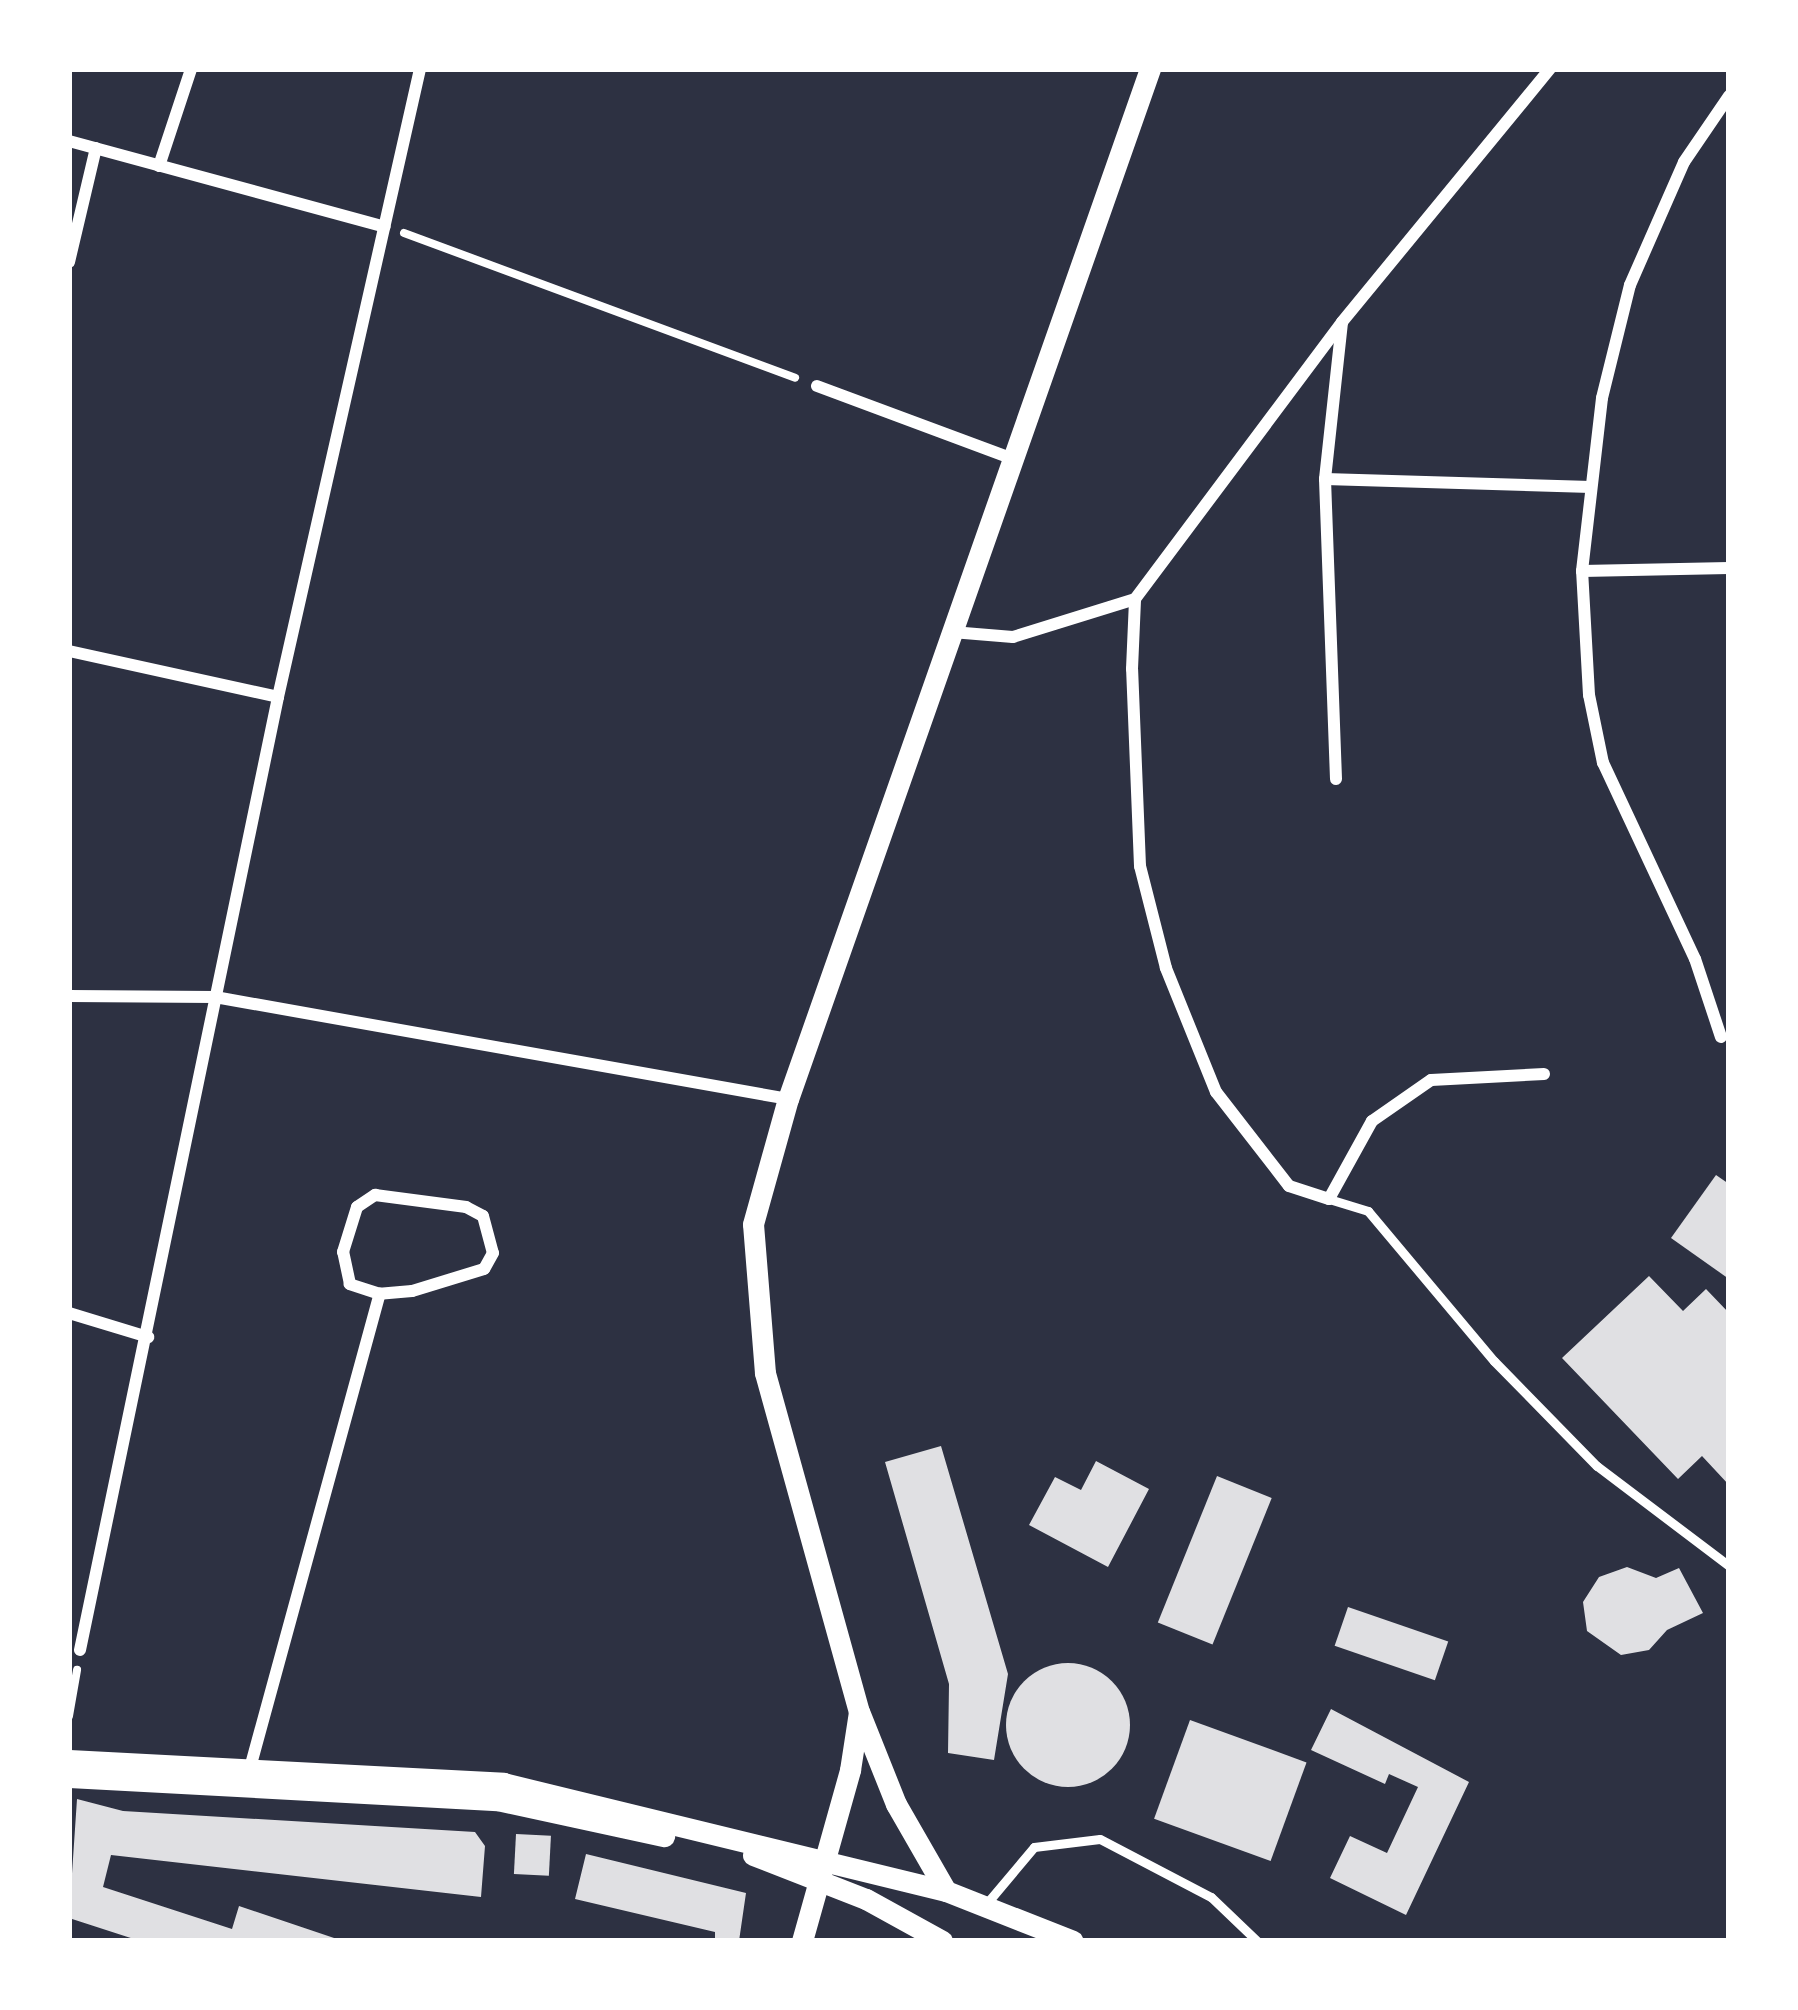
<!DOCTYPE html>
<style>
body{margin:0}
#map{position:relative;width:1798px;height:2010px;overflow:hidden;background:#2d3142;font-family:Lato,sans-serif}
div>[style]{position:absolute}
[style*='--x']{left:calc(var(--x)*1px);top:calc(var(--y)*1px);width:calc(var(--w)*1px);rotate:calc(var(--a)*1deg)}
.building>*{inset:0;background:#e0e0e3;transform-origin:0 0}
.round{border-radius:50%}
.path>*{height:8px;margin:-4px;padding:0 4px;transform-origin:4px;border-radius:4px;background:#fff}
.service>*{height:9px;margin:-4.5px;padding:0 4.5px;transform-origin:4.5px;border-radius:4.5px;background:#fff}
.minor>*{height:12px;margin:-6px;padding:0 6px;transform-origin:6px;border-radius:6px;background:#fff}
.tertiary>*{height:21px;margin:-10.5px;padding:0 10.5px;transform-origin:10.5px;border-radius:10.5px;background:#fff}
span{translate:-50% -50%;white-space:nowrap;text-align:center;line-height:1.15;-webkit-text-stroke:9px #fff;paint-order:stroke}
.frame{position:absolute;inset:0;border:72px solid #fff;pointer-events:none}
</style>
<div id="map">
<div class="building">
<i style="clip-path:polygon(1716px 1175px,1729px 1184px,1729px 1279px,1671px 1238px)"></i>
<i style="clip-path:polygon(1649px 1276px,1683px 1311px,1706px 1289px,1729px 1313px,1729px 1485px,1702px 1456px,1678px 1479px,1562px 1358px)"></i>
<i style="clip-path:polygon(941px 1446px,1008px 1674px,994px 1760px,948px 1753px,949px 1684px,885px 1462px)"></i>
<i style="clip-path:polygon(1096px 1461px,1149px 1489px,1108px 1567px,1029px 1525px,1055px 1477px,1081px 1490px)"></i>
<i style="left:1217px;top:1476px;width:59px;height:158px;rotate:22deg"></i>
<i style="clip-path:polygon(1627px 1567px,1656px 1578px,1679px 1568px,1703px 1613px,1667px 1630px,1649px 1650px,1621px 1655px,1587px 1631px,1583px 1602px,1599px 1577px)"></i>
<i style="left:1348px;top:1607px;width:106px;height:41px;rotate:19deg"></i>
<i class="round" style="left:1006px;top:1663px;width:124px;height:124px"></i>
<i style="clip-path:polygon(1331px 1709px,1469px 1782px,1406px 1915px,1330px 1878px,1350px 1836px,1387px 1853px,1418px 1787px,1389px 1774px,1385px 1784px,1311px 1750px)"></i>
<i style="left:1190px;top:1720px;width:124px;height:105px;rotate:20deg"></i>
<i style="clip-path:polygon(77px 1799px,123px 1811px,475px 1832px,485px 1846px,481px 1897px,111px 1855px,103px 1887px,232px 1929px,239px 1906px,340px 1940px,140px 1941px,69px 1918px)"></i>
<i style="left:516px;top:1834px;width:35px;height:40px;rotate:3deg"></i>
<i style="clip-path:polygon(586px 1854px,746px 1893px,739px 1941px,715px 1941px,715px 1932px,575px 1899px)"></i>
</div>
<div class="path">
<i style="--x:404;--y:233;--w:417;--a:20.3"></i>
<i style="--x:69;--y:1716;--w:47;--a:-80.1"></i>
</div>
<div class="service">
<i style="--x:1329;--y:1199;--w:41;--a:17.1"></i>
<i style="--x:1368;--y:1211;--w:196;--a:50"></i>
<i style="--x:1494;--y:1361;--w:147;--a:45.6"></i>
<i style="--x:1597;--y:1466;--w:166;--a:37.1"></i>
<i style="--x:987;--y:1903;--w:73;--a:-50"></i>
<i style="--x:1034;--y:1847;--w:66;--a:-6.9"></i>
<i style="--x:1100;--y:1839;--w:125;--a:27.6"></i>
<i style="--x:1211;--y:1897;--w:64;--a:43.7"></i>
</div>
<div class="minor">
<i style="--x:69;--y:141;--w:327;--a:15.2"></i>
<i style="--x:159;--y:166;--w:102;--a:-71.7"></i>
<i style="--x:69;--y:262;--w:117;--a:-76.7"></i>
<i style="--x:817;--y:386;--w:209;--a:20.4"></i>
<i style="--x:1325;--y:479;--w:266;--a:1.7"></i>
<i style="--x:1582;--y:571;--w:147;--a:-1.2"></i>
<i style="--x:952;--y:632;--w:61;--a:4.7"></i>
<i style="--x:1013;--y:637;--w:128;--a:-17.3"></i>
<i style="--x:69;--y:651;--w:214;--a:12.4"></i>
<i style="--x:1336;--y:779;--w:300;--a:-92.1"></i>
<i style="--x:1325;--y:479;--w:157;--a:-83.8"></i>
<i style="--x:69;--y:996;--w:146;--a:0.4"></i>
<i style="--x:215;--y:997;--w:582;--a:10.09"></i>
<i style="--x:1721;--y:1037;--w:82;--a:-108.4"></i>
<i style="--x:1695;--y:959;--w:217;--a:-115.1"></i>
<i style="--x:1603;--y:763;--w:69;--a:-101.6"></i>
<i style="--x:1589;--y:695;--w:124;--a:-93.2"></i>
<i style="--x:1582;--y:571;--w:174;--a:-83.4"></i>
<i style="--x:1602;--y:398;--w:116;--a:-76.1"></i>
<i style="--x:1630;--y:285;--w:134;--a:-66.3"></i>
<i style="--x:1684;--y:162;--w:80;--a:-55.7"></i>
<i style="--x:1544;--y:1074;--w:113;--a:177"></i>
<i style="--x:1431;--y:1080;--w:72;--a:145.2"></i>
<i style="--x:1372;--y:1121;--w:89;--a:118.9"></i>
<i style="--x:1329;--y:1199;--w:42;--a:-162"></i>
<i style="--x:1289;--y:1186;--w:119;--a:-127.8"></i>
<i style="--x:1216;--y:1092;--w:134;--a:-112"></i>
<i style="--x:1166;--y:968;--w:105;--a:-104.3"></i>
<i style="--x:1140;--y:866;--w:197;--a:-92.3"></i>
<i style="--x:1132;--y:669;--w:70;--a:-87.5"></i>
<i style="--x:1135;--y:599;--w:346;--a:-53.2"></i>
<i style="--x:1342;--y:322;--w:328;--a:-50.6"></i>
<i style="--x:375;--y:1195;--w:92;--a:7.5"></i>
<i style="--x:466;--y:1207;--w:19;--a:28"></i>
<i style="--x:483;--y:1216;--w:38;--a:75"></i>
<i style="--x:493;--y:1253;--w:18;--a:119"></i>
<i style="--x:484;--y:1269;--w:75;--a:163"></i>
<i style="--x:412;--y:1291;--w:32;--a:175"></i>
<i style="--x:380;--y:1294;--w:32;--a:-162"></i>
<i style="--x:350;--y:1284;--w:33;--a:-102"></i>
<i style="--x:343;--y:1252;--w:47;--a:-72.7"></i>
<i style="--x:357;--y:1207;--w:22;--a:-34"></i>
<i style="--x:69;--y:1313;--w:83;--a:16.9"></i>
<i style="--x:80;--y:1650;--w:973;--a:-78.26"></i>
<i style="--x:278;--y:697;--w:644;--a:-77.26"></i>
<i style="--x:250;--y:1768;--w:492;--a:-74.7"></i>
</div>
<div class="tertiary">
<i style="--x:860;--y:1714;--w:97;--a:68.2"></i>
<i style="--x:896;--y:1804;--w:100;--a:60.1"></i>
<i style="--x:69;--y:1760;--w:435;--a:3"></i>
<i style="--x:503;--y:1783;--w:456;--a:13.7"></i>
<i style="--x:946;--y:1891;--w:136;--a:21.5"></i>
<i style="--x:69;--y:1777;--w:429;--a:3.1"></i>
<i style="--x:497;--y:1800;--w:171;--a:12.2"></i>
<i style="--x:753;--y:1855;--w:121;--a:21.3"></i>
<i style="--x:866;--y:1899;--w:87;--a:28.9"></i>
<i style="--x:802;--y:1941;--w:178;--a:-74.3"></i>
<i style="--x:850;--y:1770;--w:59;--a:-81.2"></i>
<i style="--x:859;--y:1712;--w:352;--a:-105.5"></i>
<i style="--x:765;--y:1373;--w:149;--a:-94.6"></i>
<i style="--x:753;--y:1224;--w:130;--a:-74.4"></i>
<i style="--x:788;--y:1099;--w:1092;--a:-70.64"></i>
</div>
<div class="frame"></div>
</div>
